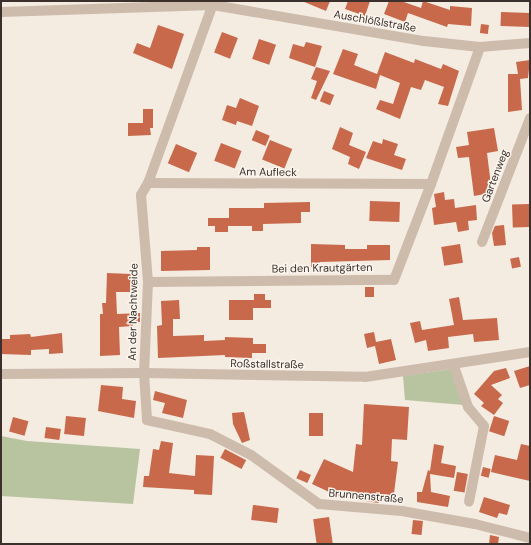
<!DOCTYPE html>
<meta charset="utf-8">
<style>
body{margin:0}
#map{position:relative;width:531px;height:545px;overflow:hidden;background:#f4ebe1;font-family:"DM Sans",sans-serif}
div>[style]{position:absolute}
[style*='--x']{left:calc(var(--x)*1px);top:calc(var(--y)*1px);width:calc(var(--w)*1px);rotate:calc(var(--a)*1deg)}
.green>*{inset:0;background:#b8c4a0}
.building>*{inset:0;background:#c8694b;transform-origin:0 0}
.street>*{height:10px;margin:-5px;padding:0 5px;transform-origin:5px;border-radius:5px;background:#cdbbac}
span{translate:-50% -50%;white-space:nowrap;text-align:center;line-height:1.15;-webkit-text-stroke:3px #fbf5ee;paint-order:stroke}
.street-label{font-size:11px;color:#3b302b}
.frame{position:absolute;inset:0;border:2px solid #3b302b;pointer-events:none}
</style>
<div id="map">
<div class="green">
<i style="clip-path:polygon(452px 369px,464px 405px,405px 400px,403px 376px)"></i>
<i style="clip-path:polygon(1px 436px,27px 441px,140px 449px,133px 504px,1px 496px)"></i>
</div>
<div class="building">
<i style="clip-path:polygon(302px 1px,330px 1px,326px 11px)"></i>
<i style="clip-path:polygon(348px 1px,370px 1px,365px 16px,345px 9px)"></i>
<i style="clip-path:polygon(389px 1px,401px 1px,421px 8px,423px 1px,450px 10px,450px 6px,472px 8px,471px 26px,448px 24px,447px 27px,408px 13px,405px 22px,384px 14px)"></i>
<i style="left:501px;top:12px;width:29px;height:14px;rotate:2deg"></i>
<i style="left:481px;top:24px;width:8px;height:9px;rotate:7deg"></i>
<i style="clip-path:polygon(158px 25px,184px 34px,172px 69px,133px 53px,137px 43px,150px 48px)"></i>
<i style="left:222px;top:32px;width:17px;height:22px;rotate:21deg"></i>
<i style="left:259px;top:39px;width:18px;height:21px;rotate:19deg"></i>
<i style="clip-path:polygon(306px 42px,322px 46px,315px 67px,289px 58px,293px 44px,304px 47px)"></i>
<i style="clip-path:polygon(343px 49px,358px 54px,354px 65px,377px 74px,385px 52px,414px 63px,415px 59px,441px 69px,443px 64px,459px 71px,448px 106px,438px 104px,444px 87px,425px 80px,421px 90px,411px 87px,400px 119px,376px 109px,380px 100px,393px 104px,400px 83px,380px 75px,376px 89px,333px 74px)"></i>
<i style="clip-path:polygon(530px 60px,528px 78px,520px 79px,522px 110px,508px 112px,508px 74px,518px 74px,516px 62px)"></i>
<i style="clip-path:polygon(316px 67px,330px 71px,316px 100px,311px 98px,317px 81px,311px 79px)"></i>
<i style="left:324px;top:91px;width:11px;height:11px;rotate:22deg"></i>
<i style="clip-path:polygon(240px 98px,259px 106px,252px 126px,237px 121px,236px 125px,222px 120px,227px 105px,236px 108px)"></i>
<i style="clip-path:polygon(143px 109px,153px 109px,153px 128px,150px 128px,151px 135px,128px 136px,128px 123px,143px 123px)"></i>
<i style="clip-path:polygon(340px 127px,353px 133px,349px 145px,366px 152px,359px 169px,348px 164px,350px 157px,332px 149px)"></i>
<i style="clip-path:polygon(494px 128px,498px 151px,487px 153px,491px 185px,488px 185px,490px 193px,474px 196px,469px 157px,458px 158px,456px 147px,469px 145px,467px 132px)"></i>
<i style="left:256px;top:130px;width:15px;height:11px;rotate:23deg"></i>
<i style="clip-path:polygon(383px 139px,398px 144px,394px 155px,406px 159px,402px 170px,366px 158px,373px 141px,382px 144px)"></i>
<i style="left:270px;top:140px;width:24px;height:21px;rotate:22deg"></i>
<i style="left:221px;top:143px;width:22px;height:19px;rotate:21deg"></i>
<i style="left:176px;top:144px;width:23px;height:21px;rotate:23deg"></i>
<i style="clip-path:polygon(444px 192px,445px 200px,454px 199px,455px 208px,476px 205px,477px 220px,468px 221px,469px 230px,458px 232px,456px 222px,434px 225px,432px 208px,436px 207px,434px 194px)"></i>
<i style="left:370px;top:201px;width:30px;height:20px;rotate:2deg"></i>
<i style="clip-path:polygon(310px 202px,310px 212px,301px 212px,301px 223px,263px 224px,263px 231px,252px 231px,252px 226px,228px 226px,228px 232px,215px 232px,215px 226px,208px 226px,208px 218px,229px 218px,229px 208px,264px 208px,264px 203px)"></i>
<i style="left:529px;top:204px;width:23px;height:17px;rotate:88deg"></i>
<i style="clip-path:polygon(504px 225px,506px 245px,494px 246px,492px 233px,495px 226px)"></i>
<i style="clip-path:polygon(311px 244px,345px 245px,345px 249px,367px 249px,367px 245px,390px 245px,390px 260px,320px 262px,320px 267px,311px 267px)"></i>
<i style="left:460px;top:244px;width:19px;height:19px;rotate:81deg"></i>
<i style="clip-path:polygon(197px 247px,210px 247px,210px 270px,161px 271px,161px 251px,197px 250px)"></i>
<i style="left:519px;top:257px;width:10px;height:9px;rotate:79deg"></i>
<i style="clip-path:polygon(107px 273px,131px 274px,131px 292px,116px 292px,117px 314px,140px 313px,140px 322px,133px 322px,133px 326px,119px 327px,120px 355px,100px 356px,100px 314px,103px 314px,102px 303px,106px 303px)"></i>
<i style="left:365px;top:287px;width:9px;height:10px"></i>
<i style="clip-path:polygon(254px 294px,265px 294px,265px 300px,271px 300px,271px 308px,253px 308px,253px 320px,229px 320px,229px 300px,254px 300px)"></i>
<i style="clip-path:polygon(459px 297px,463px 320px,497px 318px,499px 340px,474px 342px,473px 334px,448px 337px,449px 348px,428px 351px,426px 340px,415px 343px,410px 323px,420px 321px,422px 330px,454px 325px,449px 299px)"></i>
<i style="clip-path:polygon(179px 300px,180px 319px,173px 319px,173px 336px,204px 335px,204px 341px,225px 340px,225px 337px,253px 338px,253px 344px,266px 344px,266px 353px,252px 353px,252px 358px,225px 357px,225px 355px,158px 358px,157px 326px,162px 325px,161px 301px)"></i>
<i style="clip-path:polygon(374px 332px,376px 342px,391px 339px,396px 360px,379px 364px,375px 346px,367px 348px,364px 334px)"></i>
<i style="clip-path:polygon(62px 333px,63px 353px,49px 354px,49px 349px,31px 350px,31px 355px,1px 354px,1px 339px,10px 339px,10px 335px,30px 334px,31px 337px)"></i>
<i style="clip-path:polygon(530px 366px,530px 385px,520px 388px,514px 371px)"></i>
<i style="clip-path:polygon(506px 368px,510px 378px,491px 385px,502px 395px,498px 399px,503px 403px,494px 415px,481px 406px,484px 403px,474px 394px,494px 371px)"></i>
<i style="clip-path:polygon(101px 385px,123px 387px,122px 399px,136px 401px,134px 418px,98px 411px)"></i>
<i style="clip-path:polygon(155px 391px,187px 400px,183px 418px,162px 413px,165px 403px,153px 400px)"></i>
<i style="clip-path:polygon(364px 404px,409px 407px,407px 440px,392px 439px,391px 461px,398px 462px,393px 501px,379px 500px,379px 503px,342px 498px,312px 484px,324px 459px,353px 472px,356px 444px,362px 445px)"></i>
<i style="clip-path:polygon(244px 412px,250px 440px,242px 443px,233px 424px,232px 413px)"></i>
<i style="left:309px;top:413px;width:14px;height:23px"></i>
<i style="left:66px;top:416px;width:20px;height:18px;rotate:6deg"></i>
<i style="left:494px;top:416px;width:16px;height:16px;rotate:18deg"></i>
<i style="left:13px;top:417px;width:16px;height:15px;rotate:15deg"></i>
<i style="left:46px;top:427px;width:15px;height:11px;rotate:8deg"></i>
<i style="clip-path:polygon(161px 441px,173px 443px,169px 473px,195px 476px,196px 455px,214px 456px,212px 495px,194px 494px,194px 490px,143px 487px,144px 476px,149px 476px,153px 449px,159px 450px)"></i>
<i style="clip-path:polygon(434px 444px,444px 446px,441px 463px,456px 466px,454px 478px,430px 474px,431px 492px,450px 496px,448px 507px,417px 502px,417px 492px,422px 492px,428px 470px,430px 471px)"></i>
<i style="clip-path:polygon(521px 444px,530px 446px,530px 481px,491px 472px,495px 455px,517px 460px)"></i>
<i style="left:225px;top:449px;width:24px;height:10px;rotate:28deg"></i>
<i style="left:483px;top:467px;width:8px;height:9px;rotate:14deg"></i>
<i style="left:300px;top:470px;width:12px;height:9px;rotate:24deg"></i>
<i style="left:457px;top:472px;width:11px;height:19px;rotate:10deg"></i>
<i style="clip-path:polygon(484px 497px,510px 505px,507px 515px,499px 513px,497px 518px,479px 512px)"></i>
<i style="left:253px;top:505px;width:26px;height:15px;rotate:7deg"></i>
<i style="left:329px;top:517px;width:27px;height:16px;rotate:82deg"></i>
<i style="left:413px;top:520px;width:10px;height:14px;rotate:6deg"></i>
<i style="clip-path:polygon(490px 535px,499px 537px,498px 544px,489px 544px)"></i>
</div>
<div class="street">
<i style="--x:214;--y:1;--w:194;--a:109.9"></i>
<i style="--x:148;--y:183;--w:283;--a:0.2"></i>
<i style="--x:431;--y:184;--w:145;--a:-70.3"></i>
<i style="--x:1;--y:12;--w:212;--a:-1.9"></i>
<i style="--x:213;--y:5;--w:214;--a:9.7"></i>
<i style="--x:424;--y:41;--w:56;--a:6.1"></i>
<i style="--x:480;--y:47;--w:50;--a:-4.6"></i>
<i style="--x:148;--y:183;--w:14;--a:120"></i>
<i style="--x:141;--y:195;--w:87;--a:85.4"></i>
<i style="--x:148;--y:282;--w:91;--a:92.5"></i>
<i style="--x:144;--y:373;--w:47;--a:86.3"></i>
<i style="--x:147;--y:420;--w:65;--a:12.5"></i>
<i style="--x:210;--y:434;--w:46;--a:27.1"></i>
<i style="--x:251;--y:455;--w:84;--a:35.8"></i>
<i style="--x:319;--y:504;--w:83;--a:4.8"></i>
<i style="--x:402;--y:511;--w:74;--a:10.1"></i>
<i style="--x:475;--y:524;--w:57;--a:14.3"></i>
<i style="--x:482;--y:242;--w:133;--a:-68.8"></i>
<i style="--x:148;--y:282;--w:246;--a:-0.5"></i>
<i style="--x:394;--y:280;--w:103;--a:-68.9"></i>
<i style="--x:454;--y:366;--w:43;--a:71.1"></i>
<i style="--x:468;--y:407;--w:25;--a:50"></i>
<i style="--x:484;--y:426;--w:77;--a:101.2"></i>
<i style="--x:1;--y:374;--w:143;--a:-0.4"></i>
<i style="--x:144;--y:373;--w:221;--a:1"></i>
<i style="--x:365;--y:377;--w:167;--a:-8.6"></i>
</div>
<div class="street-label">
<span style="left:375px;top:21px;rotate:10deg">Auschlößlstraße</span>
<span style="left:268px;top:172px;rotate:1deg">Am Aufleck</span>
<span style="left:495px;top:176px;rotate:-69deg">Gartenweg</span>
<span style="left:322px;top:268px;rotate:-1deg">Bei den Krautgärten</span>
<span style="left:133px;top:312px;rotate:-89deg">An der Nachtweide</span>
<span style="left:267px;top:364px;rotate:1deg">Roßstallstraße</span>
<span style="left:366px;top:496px;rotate:5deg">Brunnenstraße</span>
</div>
<div class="frame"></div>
</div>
